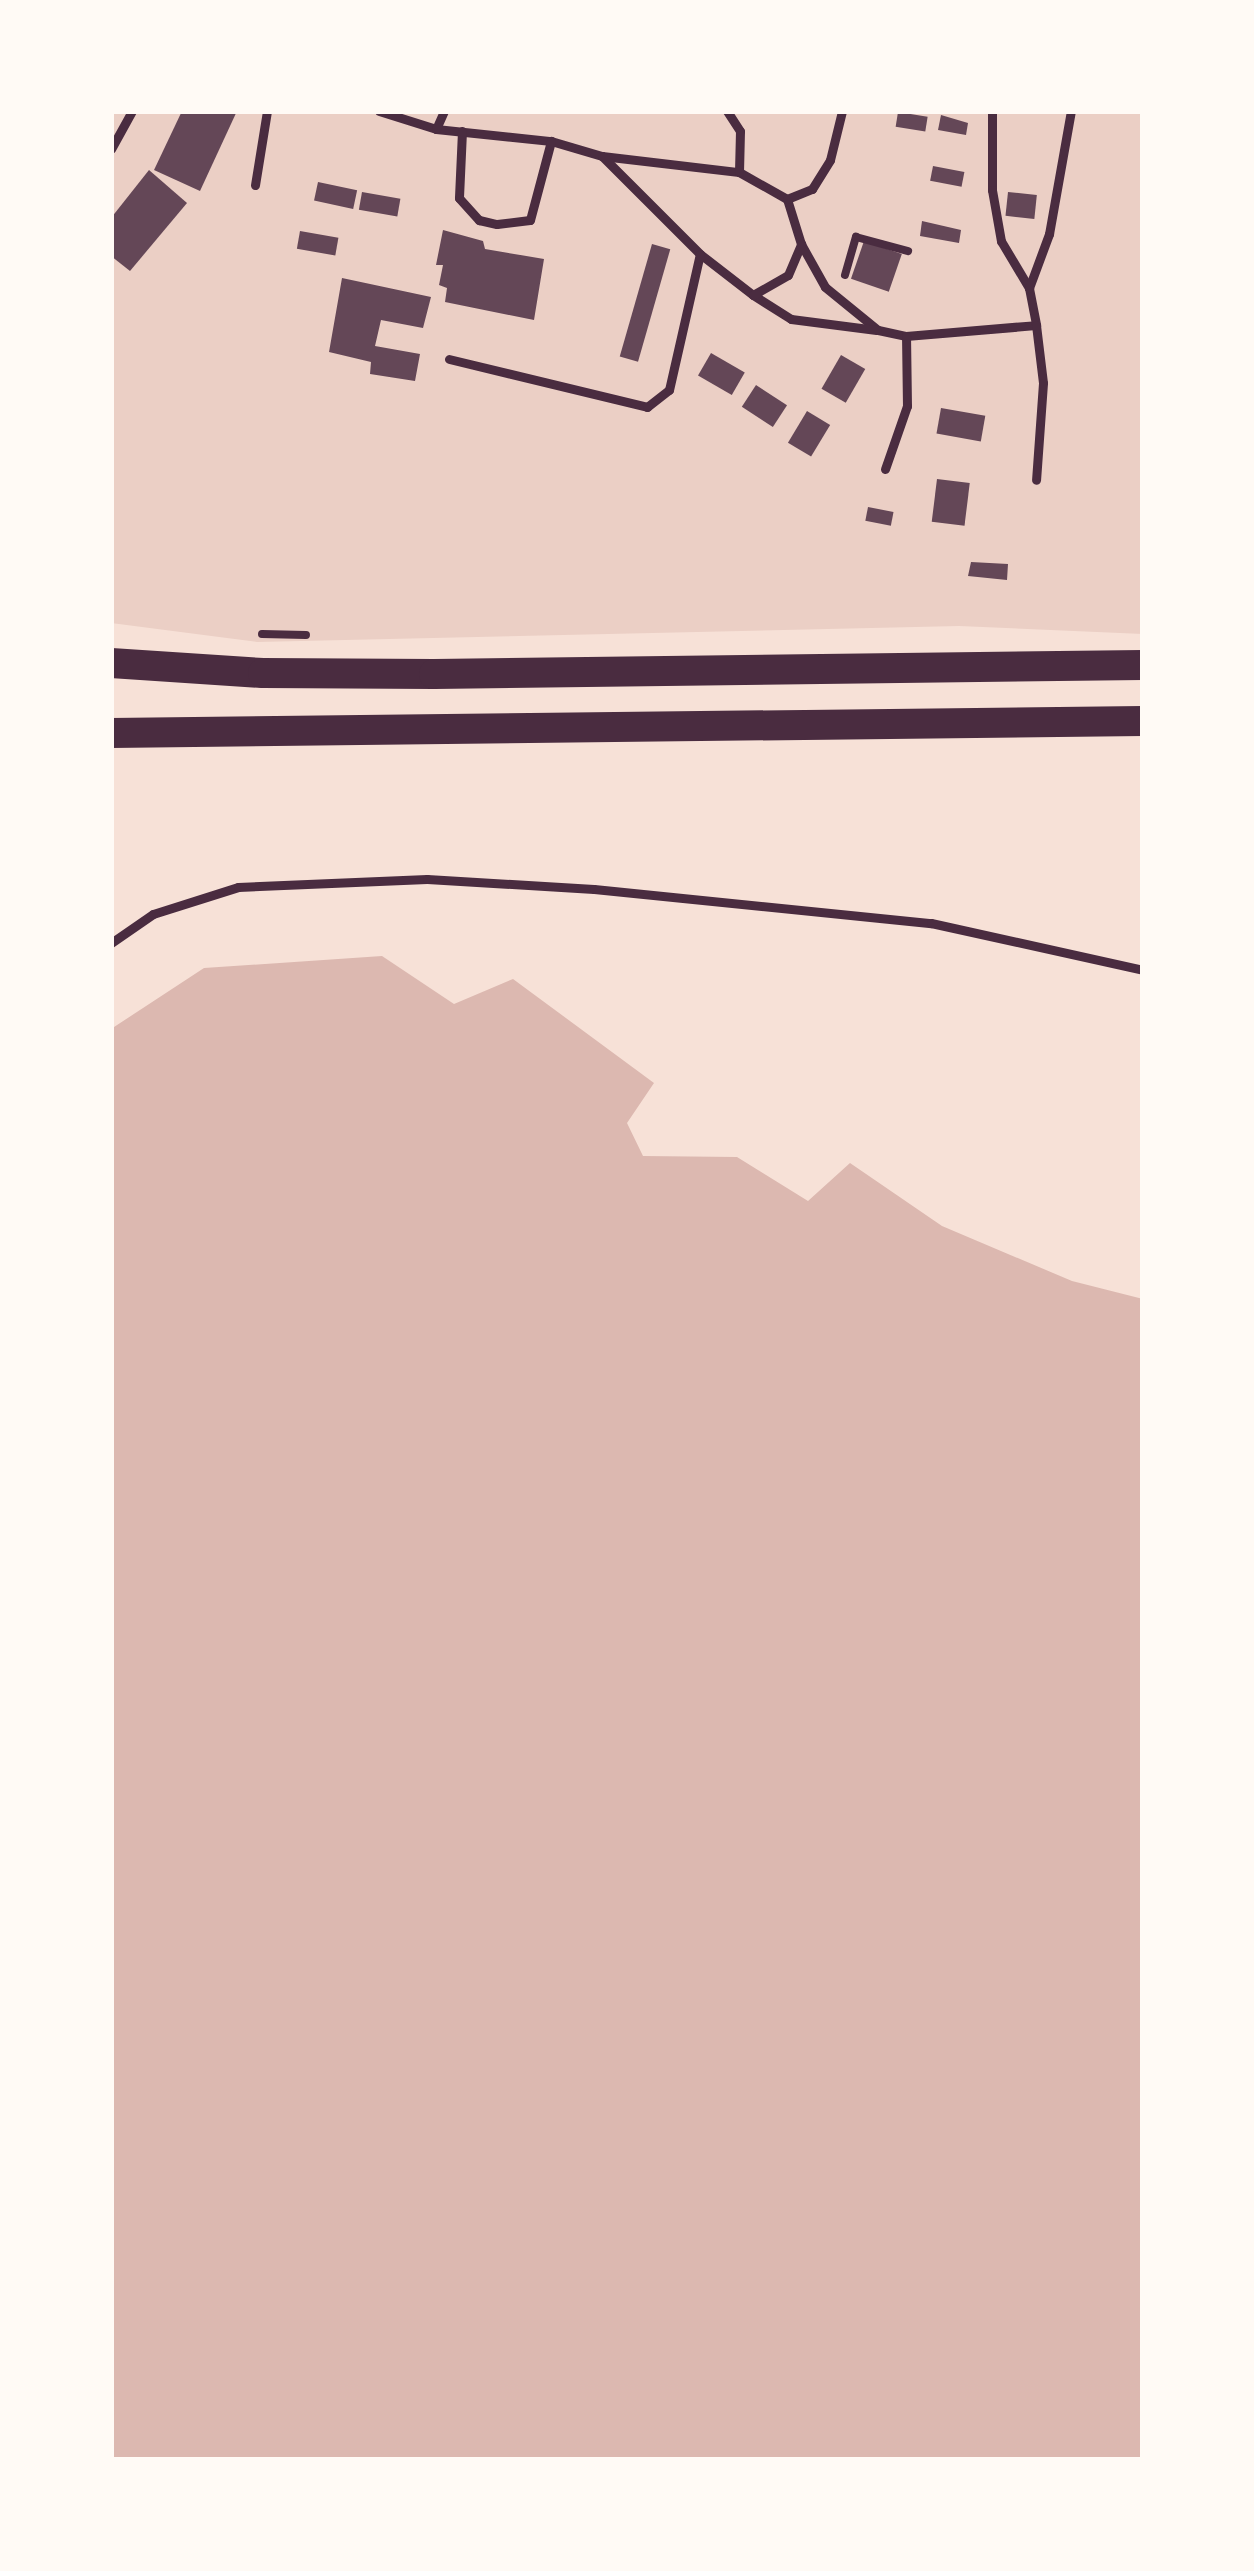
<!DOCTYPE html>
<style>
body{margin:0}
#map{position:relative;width:1254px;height:2571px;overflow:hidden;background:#f7e1d7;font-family:Quicksand,sans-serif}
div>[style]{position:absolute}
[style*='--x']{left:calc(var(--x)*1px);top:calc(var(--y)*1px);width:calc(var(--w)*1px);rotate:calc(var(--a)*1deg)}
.green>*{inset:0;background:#ebcfc5}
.water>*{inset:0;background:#dcb8b0}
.building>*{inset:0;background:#644757;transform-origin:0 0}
.path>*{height:8px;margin:-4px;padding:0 4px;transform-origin:4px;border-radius:4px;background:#4a2c40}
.service>*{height:9px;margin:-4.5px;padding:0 4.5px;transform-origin:4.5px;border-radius:4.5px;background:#4a2c40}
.trunk>*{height:30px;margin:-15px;padding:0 15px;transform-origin:15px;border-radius:15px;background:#4a2c40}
span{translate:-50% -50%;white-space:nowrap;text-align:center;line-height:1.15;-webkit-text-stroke:12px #fffaf5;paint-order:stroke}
.frame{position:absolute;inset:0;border:114px solid #fffaf5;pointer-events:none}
</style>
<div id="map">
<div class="green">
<i style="clip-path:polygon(111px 111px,1143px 111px,1143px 634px,959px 626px,257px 642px,111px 623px)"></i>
</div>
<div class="water">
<i style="clip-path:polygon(382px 956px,454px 1004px,513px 979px,654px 1083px,627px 1123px,643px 1156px,737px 1157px,808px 1201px,850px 1163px,942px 1226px,1072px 1281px,1143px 1299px,1143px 2460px,111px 2460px,111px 1029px,204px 968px)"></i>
</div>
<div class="building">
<i style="clip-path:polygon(182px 111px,237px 111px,200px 191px,154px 170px)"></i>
<i style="left:898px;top:112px;width:30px;height:15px;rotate:9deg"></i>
<i style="clip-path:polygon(941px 115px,968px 123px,966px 135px,938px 130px)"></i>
<i style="left:933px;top:166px;width:32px;height:15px;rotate:11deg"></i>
<i style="clip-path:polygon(149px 170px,187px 203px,130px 271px,111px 256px,111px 218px)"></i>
<i style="left:318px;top:182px;width:40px;height:19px;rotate:12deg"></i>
<i style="left:362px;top:192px;width:39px;height:18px;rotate:10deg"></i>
<i style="left:1008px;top:192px;width:29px;height:24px;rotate:6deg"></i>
<i style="clip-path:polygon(922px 221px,961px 230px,959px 243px,920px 236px)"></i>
<i style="clip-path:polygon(443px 230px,483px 241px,485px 249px,544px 259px,534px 320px,445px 302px,447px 288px,439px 285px,443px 265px,436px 265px)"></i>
<i style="left:300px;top:231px;width:39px;height:18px;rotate:10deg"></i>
<i style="left:864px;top:241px;width:40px;height:40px;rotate:19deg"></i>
<i style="left:652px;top:244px;width:19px;height:117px;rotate:16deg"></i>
<i style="clip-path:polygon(342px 278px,431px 297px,423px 328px,381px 320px,375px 346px,420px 354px,415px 381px,370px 374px,371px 362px,329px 352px)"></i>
<i style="left:711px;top:353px;width:39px;height:26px;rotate:30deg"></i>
<i style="left:841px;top:355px;width:28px;height:39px;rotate:30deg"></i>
<i style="left:756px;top:385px;width:37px;height:26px;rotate:33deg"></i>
<i style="left:941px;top:408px;width:45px;height:26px;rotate:10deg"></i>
<i style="left:807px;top:411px;width:27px;height:37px;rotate:31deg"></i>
<i style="left:937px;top:479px;width:33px;height:43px;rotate:7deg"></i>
<i style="left:868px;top:507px;width:26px;height:14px;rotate:11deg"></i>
<i style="clip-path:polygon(971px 562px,1008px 564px,1007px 580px,968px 576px)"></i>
</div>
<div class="path">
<i style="--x:845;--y:275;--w:40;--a:-74"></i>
<i style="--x:856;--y:237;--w:54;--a:15.1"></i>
<i style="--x:262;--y:634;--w:44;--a:1.3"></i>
</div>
<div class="service">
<i style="--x:379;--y:111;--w:60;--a:17.5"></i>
<i style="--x:436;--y:129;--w:116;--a:6"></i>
<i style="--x:551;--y:141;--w:53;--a:16.4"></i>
<i style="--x:602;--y:156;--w:138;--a:6.7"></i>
<i style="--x:739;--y:172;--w:55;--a:29.4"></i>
<i style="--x:787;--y:199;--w:47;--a:72.7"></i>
<i style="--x:801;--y:244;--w:49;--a:60.8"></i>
<i style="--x:825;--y:287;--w:68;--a:39.1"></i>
<i style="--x:878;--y:330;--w:29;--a:12"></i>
<i style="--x:906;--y:336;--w:130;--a:-4.8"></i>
<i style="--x:727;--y:111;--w:24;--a:57"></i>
<i style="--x:740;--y:131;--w:41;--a:91.4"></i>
<i style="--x:992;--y:111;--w:79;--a:90"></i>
<i style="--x:992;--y:190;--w:52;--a:80"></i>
<i style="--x:1001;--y:241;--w:55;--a:59.2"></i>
<i style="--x:1029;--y:288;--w:38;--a:79"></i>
<i style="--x:1036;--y:325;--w:58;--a:83.1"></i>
<i style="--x:1043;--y:383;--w:97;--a:94.1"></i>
<i style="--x:436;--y:129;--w:20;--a:-66"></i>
<i style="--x:462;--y:131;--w:67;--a:92.6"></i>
<i style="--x:459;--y:198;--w:30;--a:48"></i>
<i style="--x:479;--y:220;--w:18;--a:13"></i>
<i style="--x:497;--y:224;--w:33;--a:-7"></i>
<i style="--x:530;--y:220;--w:82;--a:-75.1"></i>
<i style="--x:111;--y:149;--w:43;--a:-61.1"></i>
<i style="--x:602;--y:156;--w:139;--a:45"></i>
<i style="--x:700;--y:254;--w:67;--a:37.7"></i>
<i style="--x:753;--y:295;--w:45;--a:32.3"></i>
<i style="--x:791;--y:319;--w:86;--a:7.4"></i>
<i style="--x:255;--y:185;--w:75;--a:-80.8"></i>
<i style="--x:787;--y:199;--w:27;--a:-22"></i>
<i style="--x:812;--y:189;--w:34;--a:-58"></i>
<i style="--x:830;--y:160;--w:50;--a:-76.2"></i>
<i style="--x:1029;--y:288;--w:58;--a:-69.7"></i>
<i style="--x:1049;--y:234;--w:125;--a:-79.9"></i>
<i style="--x:753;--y:295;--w:40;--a:-29.7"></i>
<i style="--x:788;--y:275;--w:34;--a:-67"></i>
<i style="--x:449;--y:359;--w:204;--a:13.6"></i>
<i style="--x:647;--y:407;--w:28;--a:-38"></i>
<i style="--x:669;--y:390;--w:139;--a:-77.2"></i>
<i style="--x:885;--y:469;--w:67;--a:-70.8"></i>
<i style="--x:907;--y:406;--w:70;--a:-90.8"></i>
<i style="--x:111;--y:943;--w:51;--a:-34.6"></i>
<i style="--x:153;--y:914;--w:89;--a:-17.6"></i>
<i style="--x:238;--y:887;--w:189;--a:-2.4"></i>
<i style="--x:427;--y:879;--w:167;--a:3.4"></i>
<i style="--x:594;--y:889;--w:339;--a:5.8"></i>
<i style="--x:931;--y:923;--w:217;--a:12.5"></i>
</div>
<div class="trunk">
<i style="--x:111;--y:663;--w:152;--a:3.8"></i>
<i style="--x:263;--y:673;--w:171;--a:0.3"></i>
<i style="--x:434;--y:674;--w:709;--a:-0.73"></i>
<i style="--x:111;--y:733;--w:1032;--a:-0.67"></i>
</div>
<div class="frame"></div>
</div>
